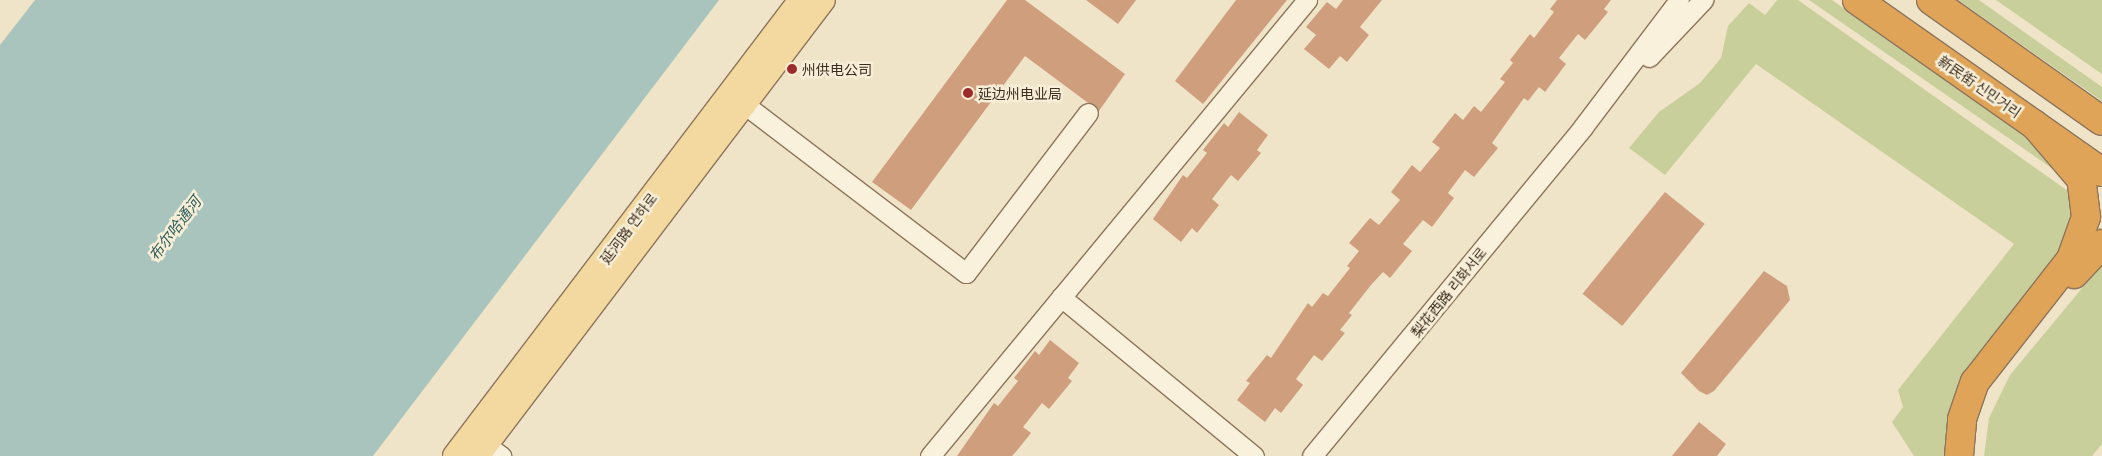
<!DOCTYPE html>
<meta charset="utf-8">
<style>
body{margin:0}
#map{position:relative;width:2102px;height:456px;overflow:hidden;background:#f0e4c8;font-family:Georgia,"Noto Sans SC","Noto Sans KR",serif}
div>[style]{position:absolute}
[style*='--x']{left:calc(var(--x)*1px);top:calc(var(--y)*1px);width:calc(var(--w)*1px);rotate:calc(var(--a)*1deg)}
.green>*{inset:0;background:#c9cf9b}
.water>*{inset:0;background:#a9c4bc}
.building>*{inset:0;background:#cf9f7d;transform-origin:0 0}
.roads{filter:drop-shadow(1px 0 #8d765c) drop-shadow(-1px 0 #8d765c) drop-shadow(0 1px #8d765c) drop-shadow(0 -1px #8d765c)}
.minor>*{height:19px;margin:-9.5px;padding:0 9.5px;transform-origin:9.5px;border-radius:9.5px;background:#faf1dc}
.major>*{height:24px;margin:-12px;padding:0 12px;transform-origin:12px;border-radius:12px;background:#f3d9a0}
.highway>*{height:28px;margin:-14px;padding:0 14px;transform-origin:14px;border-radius:14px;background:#e0a458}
.dots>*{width:14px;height:14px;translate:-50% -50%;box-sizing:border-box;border:2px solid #f7eed8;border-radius:50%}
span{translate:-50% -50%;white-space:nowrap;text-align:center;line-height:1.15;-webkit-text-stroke:5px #f7eed8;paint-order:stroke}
.poi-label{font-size:14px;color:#3d2e20}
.left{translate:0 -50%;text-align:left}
.street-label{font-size:14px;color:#3d2e20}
.water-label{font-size:15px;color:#2f5d5a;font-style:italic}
</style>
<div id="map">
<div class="green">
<i style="clip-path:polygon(1777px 0,1798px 0,2075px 196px,2069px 240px,1953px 403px,1945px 456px,1914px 456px,1892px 422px,1903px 407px,1898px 390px,2014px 244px,1756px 64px,1665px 175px,1629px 148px,1659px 112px,1700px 83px,1721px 58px,1728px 26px,1749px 3px,1765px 15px)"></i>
<i style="clip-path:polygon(1809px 0,1832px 0,2035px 143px,2066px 178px)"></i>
<i style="clip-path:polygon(1958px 0,1979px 0,2102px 87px,2102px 101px)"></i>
<i style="clip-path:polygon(1996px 0,2102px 0,2102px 74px)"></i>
<i style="clip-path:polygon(2102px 264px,2102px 444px,2092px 456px,1984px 456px,1989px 418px,2010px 375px)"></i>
</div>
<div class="water">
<i style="clip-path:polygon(35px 0,719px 0,373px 456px,0 456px,0 45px)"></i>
</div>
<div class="building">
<i style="clip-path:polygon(1007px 0,1025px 0,1125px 74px,1099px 111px,1025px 56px,911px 210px,872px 182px)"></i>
<i style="clip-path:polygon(1086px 0,1136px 0,1118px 24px)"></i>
<i style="clip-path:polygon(1236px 0,1287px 0,1203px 104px,1175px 81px)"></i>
<i style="clip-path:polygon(1343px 0,1382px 0,1360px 27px,1369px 35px,1347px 62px,1340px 56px,1329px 69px,1304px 49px,1316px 35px,1306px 27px,1327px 2px,1336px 9px)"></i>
<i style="clip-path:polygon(1557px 0,1611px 0,1604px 9px,1608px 12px,1585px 40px,1578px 34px,1559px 58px,1566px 64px,1545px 92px,1539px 87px,1528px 101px,1524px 98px,1492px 143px,1498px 148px,1474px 177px,1465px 170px,1448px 193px,1454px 198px,1432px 227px,1423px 220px,1403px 244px,1412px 251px,1390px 278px,1383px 272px,1371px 285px,1349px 313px,1352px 315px,1340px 330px,1345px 333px,1322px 361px,1314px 355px,1296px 379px,1303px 385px,1281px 413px,1275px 408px,1265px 422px,1237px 400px,1250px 383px,1246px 381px,1267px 355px,1271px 358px,1308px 303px,1312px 307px,1323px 293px,1328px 296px,1350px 268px,1347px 266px,1359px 251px,1349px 243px,1370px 218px,1379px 225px,1400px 200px,1391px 192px,1412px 165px,1420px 172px,1440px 148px,1432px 142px,1455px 113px,1463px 120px,1474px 106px,1481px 112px,1505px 82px,1500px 79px,1513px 63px,1510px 60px,1530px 34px,1534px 38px,1554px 12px,1550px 9px)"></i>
<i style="clip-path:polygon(1239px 112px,1268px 135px,1257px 150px,1261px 153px,1238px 181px,1231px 175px,1212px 199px,1219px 205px,1197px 233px,1192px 228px,1181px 242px,1153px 219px,1183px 175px,1187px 178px,1207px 153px,1203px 150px,1224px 123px,1228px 127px)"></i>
<i style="left:1665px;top:192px;width:51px;height:131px;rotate:39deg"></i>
<i style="clip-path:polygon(1764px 271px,1787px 286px,1790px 300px,1714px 391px,1707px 395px,1699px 391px,1681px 373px)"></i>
<i style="clip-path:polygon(1050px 340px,1079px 363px,1068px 378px,1072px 381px,1049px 409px,1042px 403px,1023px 427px,1031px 433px,1019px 448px,1012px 456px,957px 456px,994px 403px,998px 406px,1018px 381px,1014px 378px,1035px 351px,1039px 355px)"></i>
<i style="clip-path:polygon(1699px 422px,1726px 444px,1717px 456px,1672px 456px)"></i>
</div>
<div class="roads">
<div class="minor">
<i style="--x:1649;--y:57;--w:79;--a:-46.5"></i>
<i style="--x:744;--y:104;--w:279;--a:37.3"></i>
<i style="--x:966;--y:273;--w:201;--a:-52.7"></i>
<i style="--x:1061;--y:297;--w:250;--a:39.5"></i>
<i style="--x:486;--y:445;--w:19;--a:36"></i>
<i style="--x:930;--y:456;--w:592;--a:-50.42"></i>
<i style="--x:1312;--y:456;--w:426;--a:-50.5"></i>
<i style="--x:1583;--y:127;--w:159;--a:-52.9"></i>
</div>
<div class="major">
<i style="--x:455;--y:456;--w:572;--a:-52.81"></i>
<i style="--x:477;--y:456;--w:572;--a:-52.81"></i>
</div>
<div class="highway">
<i style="--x:1857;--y:0;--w:299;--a:35.1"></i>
<i style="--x:1931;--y:0;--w:209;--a:35.3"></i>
<i style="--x:2074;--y:274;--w:41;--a:-47"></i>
<i style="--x:1959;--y:456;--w:37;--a:-85"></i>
<i style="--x:1962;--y:419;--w:39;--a:-71"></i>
<i style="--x:1975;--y:382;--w:156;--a:-52"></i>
<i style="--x:2071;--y:259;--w:45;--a:-70.3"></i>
<i style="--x:2086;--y:217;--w:38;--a:-97"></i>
<i style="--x:2081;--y:179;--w:72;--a:-130.5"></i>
</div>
</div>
<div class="dots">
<i style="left:792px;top:69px;background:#9e2a2b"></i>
<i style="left:968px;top:93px;background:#9e2a2b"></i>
</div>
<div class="poi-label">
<span class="left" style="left:802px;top:69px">州供电公司</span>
<span class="left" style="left:978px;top:93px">延边州电业局</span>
</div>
<div class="street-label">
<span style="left:1980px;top:86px;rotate:35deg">新民街 신민거리</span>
<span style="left:628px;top:228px;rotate:-53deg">延河路 연하로</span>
<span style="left:1448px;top:292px;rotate:-51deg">梨花西路 리화서로</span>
</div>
<div class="water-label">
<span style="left:174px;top:228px;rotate:-53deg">布尔哈通河</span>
</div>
</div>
